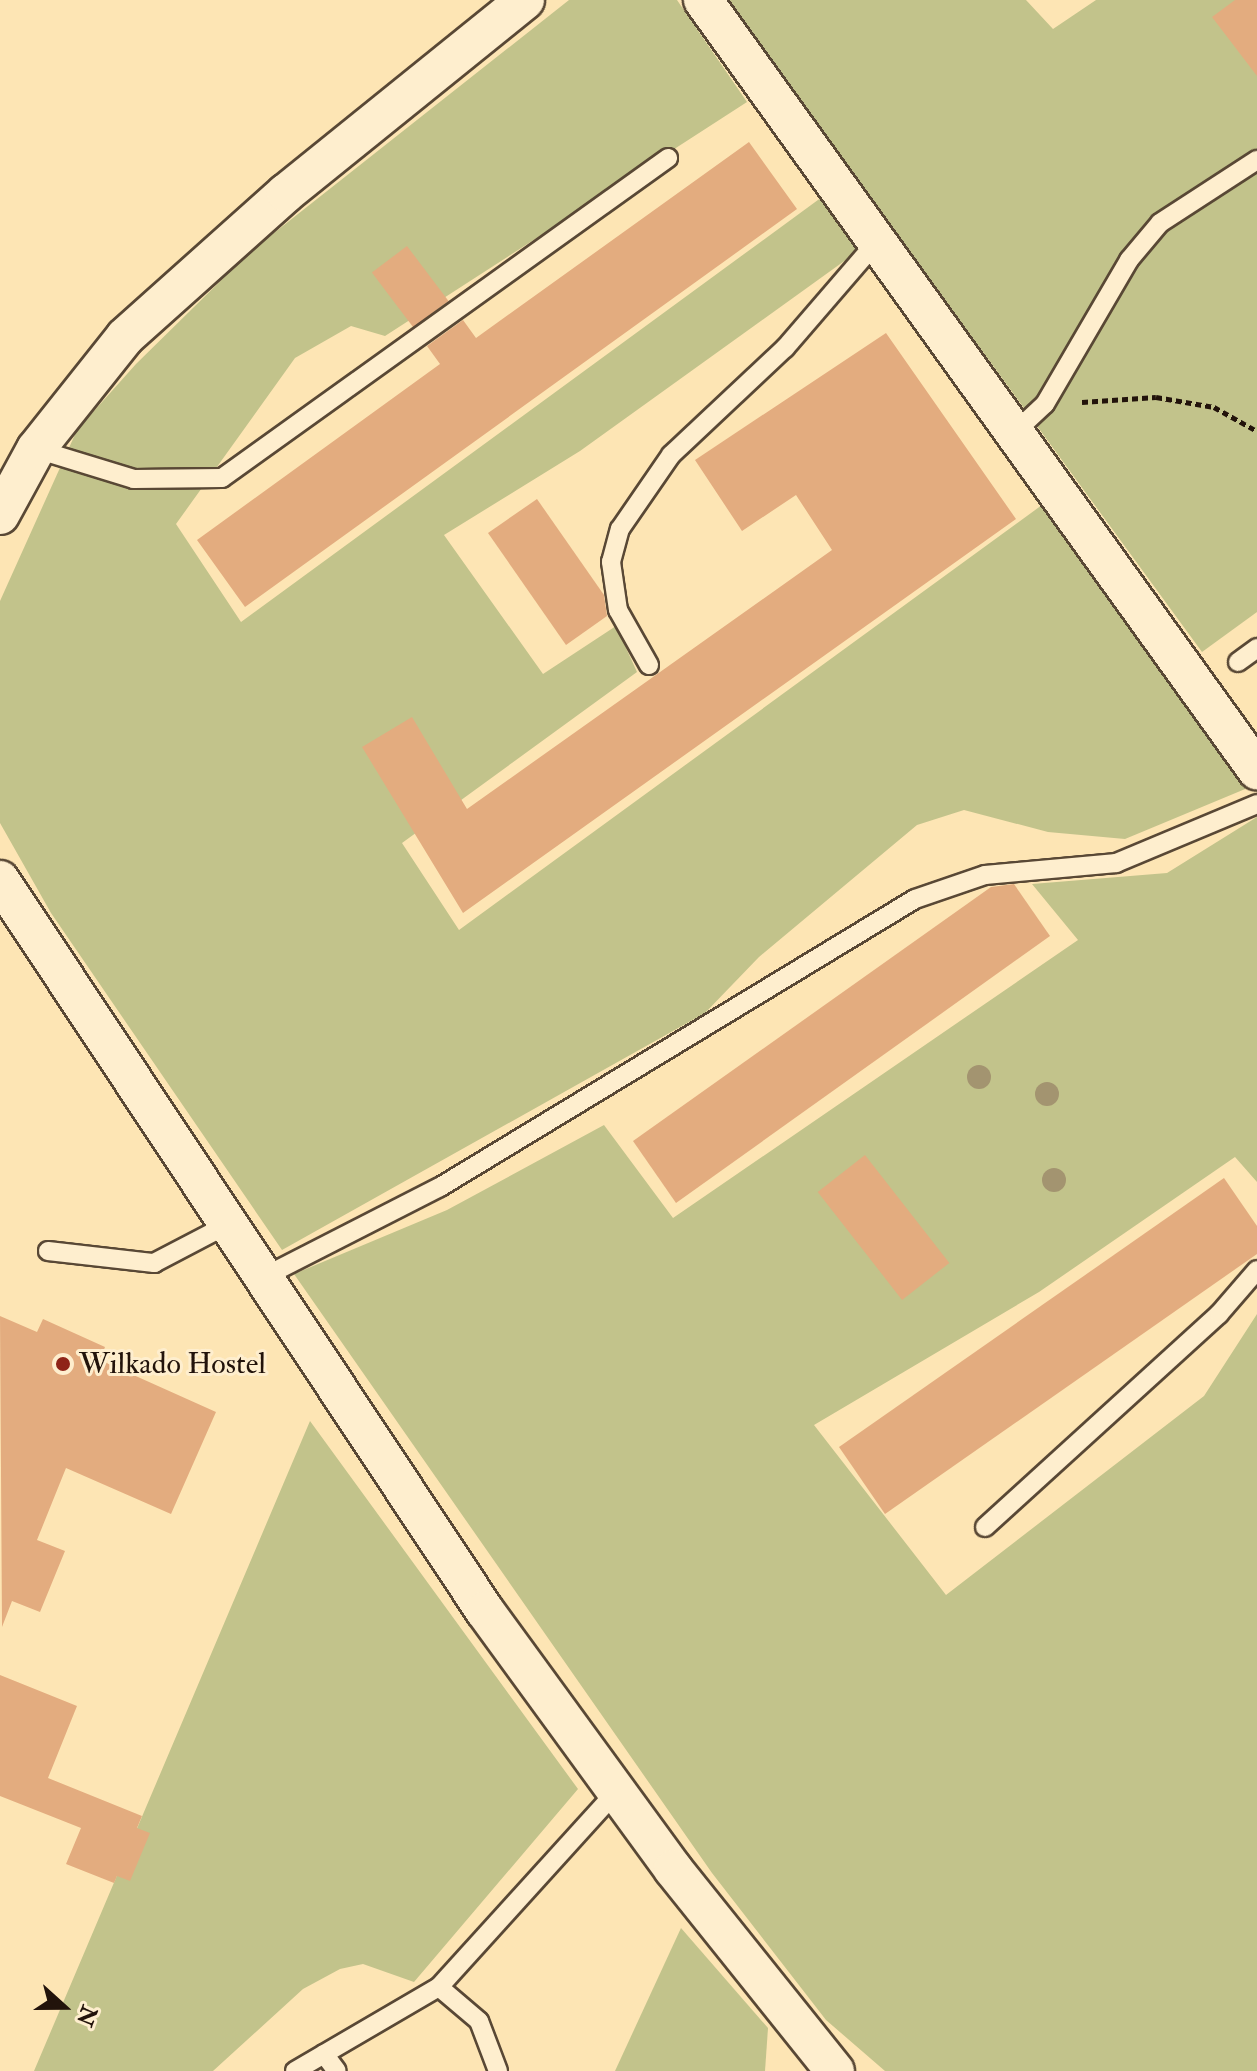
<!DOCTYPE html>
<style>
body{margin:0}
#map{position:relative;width:1257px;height:2071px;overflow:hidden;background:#fde5b4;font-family:"IM FELL Double Pica",serif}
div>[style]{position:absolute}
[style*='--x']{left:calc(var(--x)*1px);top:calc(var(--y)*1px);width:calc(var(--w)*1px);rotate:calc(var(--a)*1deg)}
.green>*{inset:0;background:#c2c38b}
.building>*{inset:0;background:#e3ac7f;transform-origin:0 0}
.path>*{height:5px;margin-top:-2.5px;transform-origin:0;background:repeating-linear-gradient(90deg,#22130b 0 6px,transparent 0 10px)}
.roads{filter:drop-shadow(2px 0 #594835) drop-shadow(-2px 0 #594835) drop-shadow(0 2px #594835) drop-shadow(0 -2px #594835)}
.service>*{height:18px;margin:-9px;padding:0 9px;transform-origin:9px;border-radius:9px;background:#feeece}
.minor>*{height:38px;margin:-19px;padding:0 19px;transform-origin:19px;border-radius:19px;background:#feeece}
.trees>*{width:24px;height:24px;margin:-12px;border-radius:50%;background:#a39470}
.dots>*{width:22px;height:22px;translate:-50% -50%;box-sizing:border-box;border:4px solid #feeece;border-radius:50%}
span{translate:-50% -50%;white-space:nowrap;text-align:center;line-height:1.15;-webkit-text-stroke:6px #feeece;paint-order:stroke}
.poi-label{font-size:30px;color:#22130b}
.left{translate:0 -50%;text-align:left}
.north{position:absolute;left:24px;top:1967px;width:80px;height:80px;-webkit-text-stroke:6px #feeece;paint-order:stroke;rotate:111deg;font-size:22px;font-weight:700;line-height:32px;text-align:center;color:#22130b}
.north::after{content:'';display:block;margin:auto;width:28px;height:36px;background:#22130b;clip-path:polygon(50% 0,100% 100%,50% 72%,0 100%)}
</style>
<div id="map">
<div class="green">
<i style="clip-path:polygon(569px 0,677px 0,747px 102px,385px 336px,351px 326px,295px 358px,176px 524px,241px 622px,822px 197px,861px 249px,580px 451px,444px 535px,543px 674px,616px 626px,637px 672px,402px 843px,459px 930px,1042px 505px,1250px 787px,1125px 839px,1048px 832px,964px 810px,917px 825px,759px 957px,705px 1013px,282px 1250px,51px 913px,0 823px,0 601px,77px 430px,136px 364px,250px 252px)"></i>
<i style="clip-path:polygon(726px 0,1026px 0,1053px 29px,1096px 0,1257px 0,1257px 612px,1202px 652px)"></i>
<i style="clip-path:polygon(1257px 817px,1257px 1182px,1235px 1157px,1039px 1292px,814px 1425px,946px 1595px,1204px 1396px,1257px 1314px,1257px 2071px,885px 2071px,826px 2020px,712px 1873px,294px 1274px,447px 1210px,604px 1125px,673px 1218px,1078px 940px,1032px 884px,1167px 873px)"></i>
<i style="clip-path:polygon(310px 1421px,578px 1789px,414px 1982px,363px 1964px,340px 1969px,303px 1989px,213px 2071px,34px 2071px)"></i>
<i style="clip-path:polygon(681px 1928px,768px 2028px,765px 2071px,615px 2071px)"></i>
</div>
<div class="building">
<i style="clip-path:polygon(1235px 0,1257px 0,1257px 76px,1212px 17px)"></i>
<i style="clip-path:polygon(749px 142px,797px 209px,245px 607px,197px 540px,440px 364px,427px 346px,463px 320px,476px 338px)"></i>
<i style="left:407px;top:246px;width:69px;height:44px;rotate:53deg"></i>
<i style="clip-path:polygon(886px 333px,1016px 519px,463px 913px,362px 747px,412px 717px,467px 809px,832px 550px,796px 495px,742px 531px,695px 460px)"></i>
<i style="clip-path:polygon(537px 499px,604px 595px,607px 616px,566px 645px,488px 533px)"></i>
<i style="clip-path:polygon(1014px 884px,1050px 936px,676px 1203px,633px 1141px,991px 887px)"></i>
<i style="left:865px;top:1155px;width:137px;height:60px;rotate:52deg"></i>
<i style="clip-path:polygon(1224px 1178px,1257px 1226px,1257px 1254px,885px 1514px,839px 1447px)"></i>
<i style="clip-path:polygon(0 1316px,37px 1332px,43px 1319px,105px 1347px,100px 1360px,216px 1412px,171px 1514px,66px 1468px,37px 1540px,65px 1551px,40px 1612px,12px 1601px,2px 1627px)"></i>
<i style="clip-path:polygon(0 1675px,77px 1706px,48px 1778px,142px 1816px,137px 1828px,150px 1833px,130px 1881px,117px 1876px,114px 1883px,66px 1864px,81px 1828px,0 1796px)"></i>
</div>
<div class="path">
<i style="--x:1082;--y:402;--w:74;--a:-3.9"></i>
<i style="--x:1156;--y:397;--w:59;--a:9.8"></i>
<i style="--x:1214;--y:407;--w:49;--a:29.2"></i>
</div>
<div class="roads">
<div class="service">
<i style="--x:1014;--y:433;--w:42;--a:-43.1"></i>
<i style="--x:1045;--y:404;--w:167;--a:-59.7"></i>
<i style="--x:1129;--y:260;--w:48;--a:-50"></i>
<i style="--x:1160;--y:223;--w:116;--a:-33"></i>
<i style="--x:36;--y:449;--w:102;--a:17"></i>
<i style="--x:134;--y:479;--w:88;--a:-0.7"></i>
<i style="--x:222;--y:478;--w:549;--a:-35.66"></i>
<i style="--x:1238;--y:662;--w:24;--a:-36"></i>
<i style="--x:649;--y:665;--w:63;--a:-119.4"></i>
<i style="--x:618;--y:610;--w:49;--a:-98.3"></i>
<i style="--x:611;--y:562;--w:34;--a:-75"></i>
<i style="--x:620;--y:529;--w:90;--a:-55.4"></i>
<i style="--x:671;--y:455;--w:156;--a:-43.2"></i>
<i style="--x:785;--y:348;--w:144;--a:-49.2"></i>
<i style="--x:48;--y:1251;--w:107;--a:6.5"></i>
<i style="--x:154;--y:1263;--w:78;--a:-27.6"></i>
<i style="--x:260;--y:1279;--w:202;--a:-27.1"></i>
<i style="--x:440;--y:1187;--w:555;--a:-31.23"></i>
<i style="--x:915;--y:899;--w:74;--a:-18.9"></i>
<i style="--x:985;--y:875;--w:132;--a:-5.2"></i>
<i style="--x:1116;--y:863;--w:153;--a:-22.7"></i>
<i style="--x:985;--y:1527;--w:316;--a:-42.3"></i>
<i style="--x:1219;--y:1314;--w:58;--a:-49.2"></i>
<i style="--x:324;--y:2054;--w:21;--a:53"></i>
<i style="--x:295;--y:2071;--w:167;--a:-30.3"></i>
<i style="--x:498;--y:2071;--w:53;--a:-110.8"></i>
<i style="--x:479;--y:2021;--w:52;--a:-139.6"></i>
<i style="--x:439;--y:1987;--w:265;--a:-47.8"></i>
</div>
<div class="minor">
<i style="--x:703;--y:0;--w:949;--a:54.27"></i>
<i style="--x:0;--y:515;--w:75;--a:-61.4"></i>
<i style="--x:36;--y:449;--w:143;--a:-51.5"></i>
<i style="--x:125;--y:337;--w:216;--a:-41.8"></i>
<i style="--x:286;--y:193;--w:307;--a:-38.9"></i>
<i style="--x:0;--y:880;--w:877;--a:56.44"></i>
<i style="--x:485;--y:1611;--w:319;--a:53.9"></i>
<i style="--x:673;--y:1869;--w:259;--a:51.3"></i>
</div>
</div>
<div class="trees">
<i style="left:979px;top:1077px"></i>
<i style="left:1047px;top:1094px"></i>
<i style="left:1054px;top:1180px"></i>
</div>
<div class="dots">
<i style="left:63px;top:1364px;background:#8f2418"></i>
</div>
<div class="poi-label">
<span class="left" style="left:79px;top:1364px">Wilkado Hostel</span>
</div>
<div class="north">N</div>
</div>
